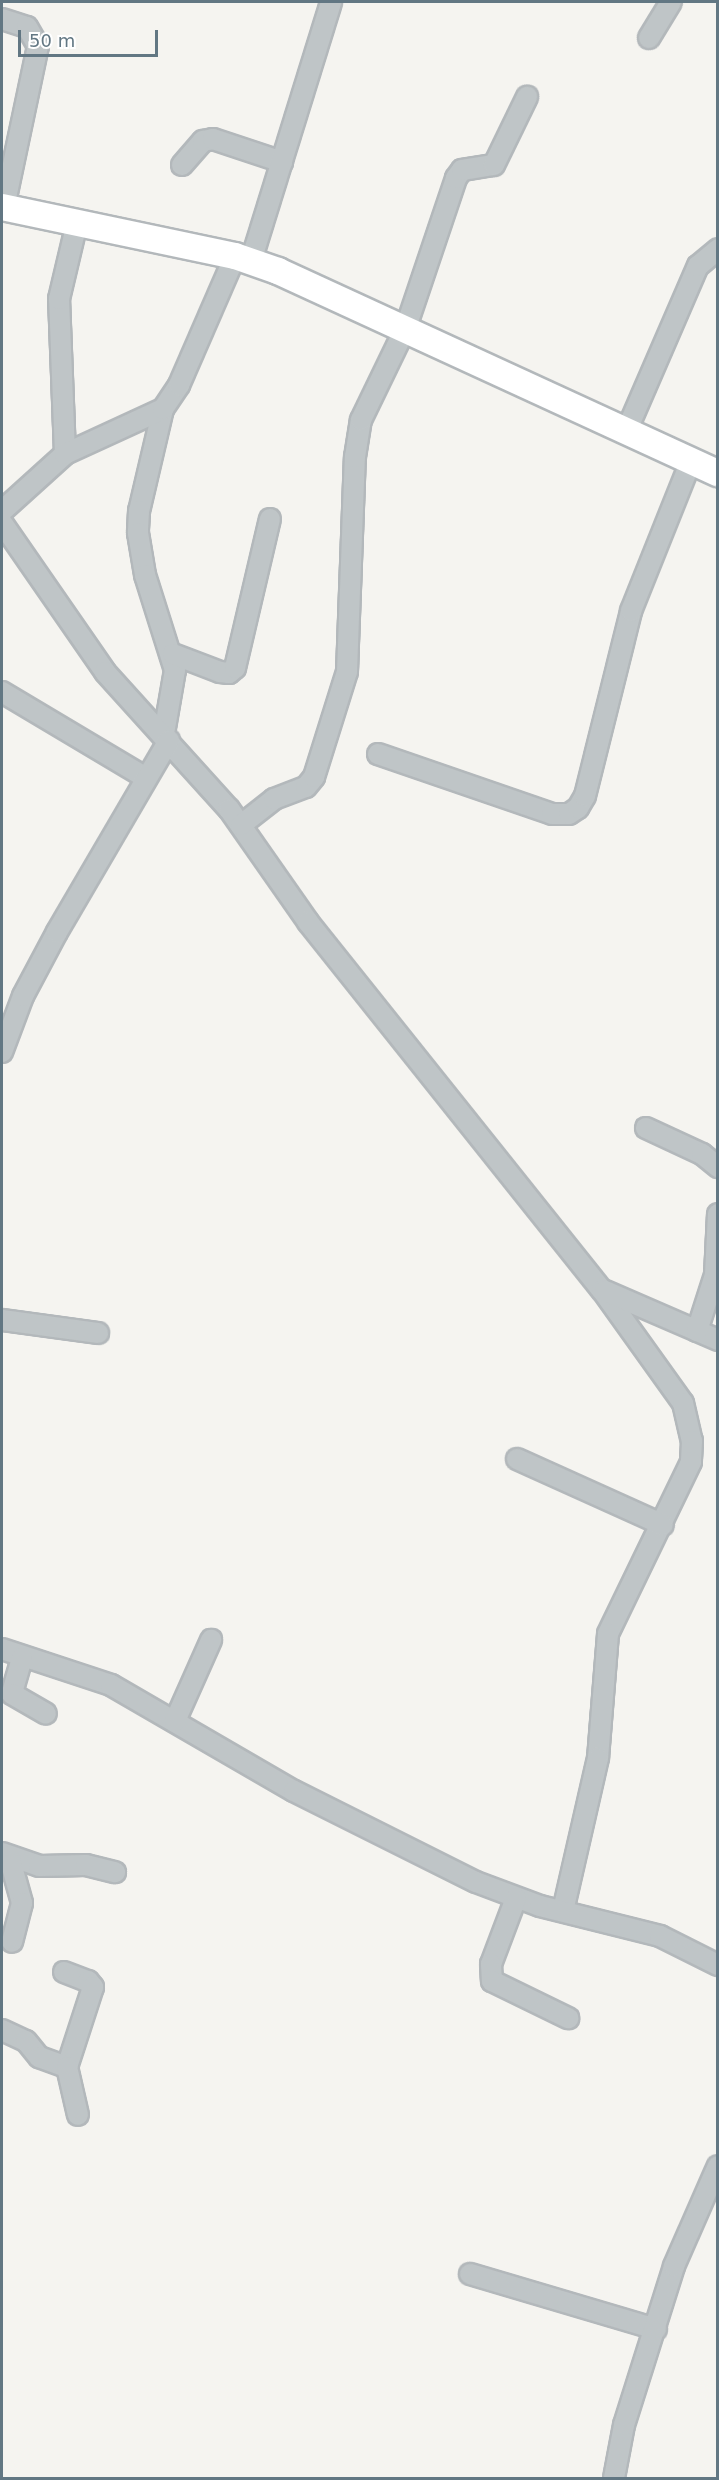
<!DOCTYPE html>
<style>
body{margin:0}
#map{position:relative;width:719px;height:2480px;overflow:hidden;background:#f5f4f0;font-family:"DejaVu Sans",sans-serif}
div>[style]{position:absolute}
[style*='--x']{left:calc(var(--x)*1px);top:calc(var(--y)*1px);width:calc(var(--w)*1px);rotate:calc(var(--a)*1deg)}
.roads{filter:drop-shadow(2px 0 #b3b8bb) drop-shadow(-2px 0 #b3b8bb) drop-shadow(0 2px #b3b8bb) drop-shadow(0 -2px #b3b8bb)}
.minor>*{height:20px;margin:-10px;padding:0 10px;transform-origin:10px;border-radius:10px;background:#bfc5c7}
.major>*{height:26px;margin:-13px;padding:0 13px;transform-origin:13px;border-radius:13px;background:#fff}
span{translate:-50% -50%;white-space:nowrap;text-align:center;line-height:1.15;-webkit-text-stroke:6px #fff;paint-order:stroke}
.frame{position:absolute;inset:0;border:3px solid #627783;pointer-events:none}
.scale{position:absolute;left:18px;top:30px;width:140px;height:27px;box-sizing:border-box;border:3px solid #627783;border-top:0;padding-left:8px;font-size:18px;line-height:21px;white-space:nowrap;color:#627783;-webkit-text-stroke:4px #fff;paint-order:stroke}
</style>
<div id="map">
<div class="roads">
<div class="minor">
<i style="--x:2;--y:19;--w:26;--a:18"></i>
<i style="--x:27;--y:27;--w:22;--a:60"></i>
<i style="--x:38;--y:46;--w:165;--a:101.9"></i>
<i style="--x:649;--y:38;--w:42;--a:-58.6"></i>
<i style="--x:182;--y:165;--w:32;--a:-49"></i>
<i style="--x:203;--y:141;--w:10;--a:-11"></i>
<i style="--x:213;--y:139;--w:73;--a:18.4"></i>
<i style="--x:251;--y:261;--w:271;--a:-72.8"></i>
<i style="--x:163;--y:409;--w:105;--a:103.2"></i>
<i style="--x:139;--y:511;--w:22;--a:93"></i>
<i style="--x:138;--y:533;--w:43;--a:80.5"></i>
<i style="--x:145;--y:575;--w:100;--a:72.5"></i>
<i style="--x:175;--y:670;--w:65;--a:99.8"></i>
<i style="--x:626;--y:432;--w:181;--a:-66.6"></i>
<i style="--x:698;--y:266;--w:26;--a:-40"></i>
<i style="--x:65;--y:454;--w:155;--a:-92.2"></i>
<i style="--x:59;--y:299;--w:78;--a:-76.7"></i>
<i style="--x:2;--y:511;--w:85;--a:-42.1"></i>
<i style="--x:65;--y:454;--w:108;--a:-24.7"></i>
<i style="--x:163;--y:409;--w:29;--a:-56"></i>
<i style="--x:179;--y:385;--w:141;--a:-66.5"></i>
<i style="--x:2;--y:523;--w:181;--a:55.3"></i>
<i style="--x:105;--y:672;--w:185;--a:47.9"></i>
<i style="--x:229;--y:809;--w:138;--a:55"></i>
<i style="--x:308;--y:922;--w:471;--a:51.4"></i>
<i style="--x:602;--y:1290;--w:139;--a:54.4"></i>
<i style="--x:683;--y:1403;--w:39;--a:77"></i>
<i style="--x:692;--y:1441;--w:21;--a:93"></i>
<i style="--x:691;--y:1462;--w:191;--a:115.8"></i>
<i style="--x:608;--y:1634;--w:124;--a:94.6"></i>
<i style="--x:598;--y:1758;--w:157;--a:102.9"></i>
<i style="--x:173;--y:654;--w:50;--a:21"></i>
<i style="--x:220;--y:672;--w:9;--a:6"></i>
<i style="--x:229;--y:673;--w:8;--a:-40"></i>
<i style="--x:235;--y:668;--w:153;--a:-76.8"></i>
<i style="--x:2;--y:692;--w:168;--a:30.8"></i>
<i style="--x:378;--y:754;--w:184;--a:19"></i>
<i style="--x:552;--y:814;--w:17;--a:0"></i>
<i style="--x:569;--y:814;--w:11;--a:-34"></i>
<i style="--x:578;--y:808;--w:14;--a:-60"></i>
<i style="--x:585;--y:796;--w:191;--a:-76"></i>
<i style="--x:631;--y:611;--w:162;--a:-68.2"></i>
<i style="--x:241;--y:825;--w:42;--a:-38.2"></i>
<i style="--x:274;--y:799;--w:34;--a:-21"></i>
<i style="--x:306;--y:787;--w:13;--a:-51"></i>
<i style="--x:314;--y:777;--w:110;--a:-72.6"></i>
<i style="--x:347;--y:672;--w:215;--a:-87.9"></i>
<i style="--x:355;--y:457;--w:37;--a:-81"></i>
<i style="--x:361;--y:420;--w:103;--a:-64.2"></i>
<i style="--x:406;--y:327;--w:157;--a:-71.4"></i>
<i style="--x:456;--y:178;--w:10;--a:-53"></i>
<i style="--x:462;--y:170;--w:32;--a:-9"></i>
<i style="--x:494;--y:165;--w:76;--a:-64.1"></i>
<i style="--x:2;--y:1052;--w:60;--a:-69.4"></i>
<i style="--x:23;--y:996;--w:72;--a:-62"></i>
<i style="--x:57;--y:932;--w:222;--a:-59.7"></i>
<i style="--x:646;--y:1128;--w:62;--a:24.9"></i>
<i style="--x:702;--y:1154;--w:21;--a:39"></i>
<i style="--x:605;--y:1291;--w:123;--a:23.4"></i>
<i style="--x:2;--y:1320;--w:97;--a:7.7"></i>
<i style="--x:697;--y:1331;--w:59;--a:-72.2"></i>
<i style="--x:715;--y:1275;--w:61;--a:-87.2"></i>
<i style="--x:517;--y:1459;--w:160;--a:24.3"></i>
<i style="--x:2;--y:1649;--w:115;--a:18.3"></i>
<i style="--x:111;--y:1685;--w:211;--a:30.1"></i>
<i style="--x:294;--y:1791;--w:203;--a:26.6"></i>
<i style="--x:476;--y:1882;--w:68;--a:20.6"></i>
<i style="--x:540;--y:1906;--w:124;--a:14"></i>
<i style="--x:660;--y:1936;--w:65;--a:26.6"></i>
<i style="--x:22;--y:1658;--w:37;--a:106"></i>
<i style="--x:12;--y:1694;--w:39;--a:30"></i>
<i style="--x:175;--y:1721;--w:89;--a:-66"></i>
<i style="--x:2;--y:1853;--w:39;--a:19"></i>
<i style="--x:39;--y:1866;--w:47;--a:-1.2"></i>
<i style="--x:86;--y:1865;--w:30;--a:14"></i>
<i style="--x:9;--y:1856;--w:49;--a:74.5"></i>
<i style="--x:22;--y:1903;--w:40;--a:104.4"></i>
<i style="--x:516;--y:1898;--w:71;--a:110.7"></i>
<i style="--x:491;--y:1964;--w:17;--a:87"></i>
<i style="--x:492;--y:1981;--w:85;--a:26"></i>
<i style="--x:64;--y:1972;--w:26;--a:21"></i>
<i style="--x:88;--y:1981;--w:8;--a:50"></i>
<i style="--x:93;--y:1987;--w:84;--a:108"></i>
<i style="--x:2;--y:2030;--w:26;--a:25"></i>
<i style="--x:26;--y:2041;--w:21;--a:51"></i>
<i style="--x:39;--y:2057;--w:30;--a:20"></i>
<i style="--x:67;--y:2067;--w:49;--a:77.1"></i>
<i style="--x:470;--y:2274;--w:194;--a:16.5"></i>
<i style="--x:614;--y:2478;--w:54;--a:-79.3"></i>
<i style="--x:624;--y:2425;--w:167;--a:-72.5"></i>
<i style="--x:674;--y:2266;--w:109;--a:-66.3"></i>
</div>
<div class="major">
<i style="--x:2;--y:207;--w:238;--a:11.9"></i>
<i style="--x:235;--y:256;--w:46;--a:19.2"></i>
<i style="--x:278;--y:271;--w:484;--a:24.7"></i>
</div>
</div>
<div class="frame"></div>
<div class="scale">50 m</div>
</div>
